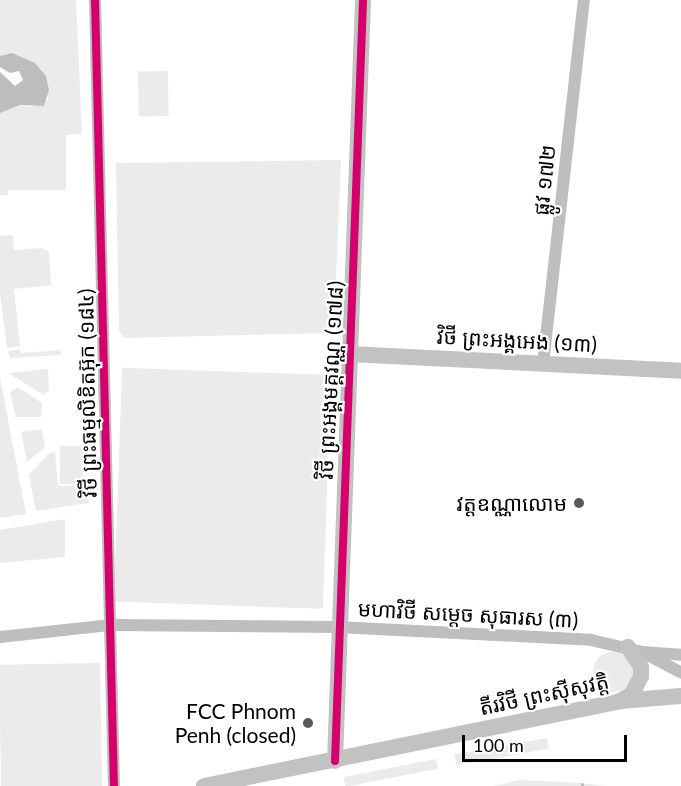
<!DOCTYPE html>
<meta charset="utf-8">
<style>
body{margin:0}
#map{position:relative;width:681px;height:786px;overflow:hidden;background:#fff;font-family:Lato,"Noto Sans Khmer",sans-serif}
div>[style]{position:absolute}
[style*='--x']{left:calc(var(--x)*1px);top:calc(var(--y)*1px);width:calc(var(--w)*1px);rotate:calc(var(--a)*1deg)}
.green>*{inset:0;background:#ebebeb;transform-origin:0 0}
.round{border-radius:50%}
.water>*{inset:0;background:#bdbdbd}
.stream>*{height:3px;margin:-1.5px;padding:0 1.5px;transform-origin:1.5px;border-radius:1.5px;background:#bdbdbd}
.street>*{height:12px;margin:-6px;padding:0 6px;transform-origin:6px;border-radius:6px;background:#bebebe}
.secondary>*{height:16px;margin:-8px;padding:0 8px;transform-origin:8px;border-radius:8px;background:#c2c2c2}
.cycleway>*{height:8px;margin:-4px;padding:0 4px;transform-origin:4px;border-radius:4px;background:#d6006c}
.dots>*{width:16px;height:16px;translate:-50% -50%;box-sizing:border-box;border:3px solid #fff;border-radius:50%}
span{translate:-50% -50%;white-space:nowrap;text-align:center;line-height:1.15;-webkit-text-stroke:4.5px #fff;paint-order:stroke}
.street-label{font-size:21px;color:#000}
.poi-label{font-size:21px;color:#000}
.right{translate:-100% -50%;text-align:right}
.scale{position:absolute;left:462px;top:735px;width:165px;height:27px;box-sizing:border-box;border:3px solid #000;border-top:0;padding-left:8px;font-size:18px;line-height:21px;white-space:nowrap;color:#000;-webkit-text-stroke:4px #fff;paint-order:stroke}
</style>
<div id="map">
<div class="green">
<i style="clip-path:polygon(0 0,76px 0,82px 134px,66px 135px,66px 190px,8px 190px,8px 195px,0 195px,0 113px,20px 105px,31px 107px,49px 99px,5px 54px,0 56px)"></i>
<i style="left:168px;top:71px;width:45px;height:30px;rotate:89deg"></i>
<i style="clip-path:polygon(341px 160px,334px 329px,329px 333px,125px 338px,119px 331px,116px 163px)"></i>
<i style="clip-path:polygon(13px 235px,14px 250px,41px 248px,49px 252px,51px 285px,14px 289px,20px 346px,7px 348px,0 294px,0 236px)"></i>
<i style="clip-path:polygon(20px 349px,21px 353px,61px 350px,61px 355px,10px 358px,8px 351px)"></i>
<i style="clip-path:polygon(48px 369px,49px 390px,44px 395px,8px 373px)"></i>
<i style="left:331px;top:375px;width:234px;height:209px;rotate:92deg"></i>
<i style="clip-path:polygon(0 377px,26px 514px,0 518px)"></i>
<i style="clip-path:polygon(18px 387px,42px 403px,41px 417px,16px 417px,10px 392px)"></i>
<i style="clip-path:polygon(42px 429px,45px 447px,27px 462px,21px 432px)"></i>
<i style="left:60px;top:446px;width:23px;height:38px"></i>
<i style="clip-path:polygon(55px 452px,58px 486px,88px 486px,89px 503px,36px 511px,29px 475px,49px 453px)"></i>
<i style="clip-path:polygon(65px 519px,65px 557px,0 563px,0 530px)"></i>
<i class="round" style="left:593px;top:652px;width:40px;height:40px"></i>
<i style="left:100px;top:663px;width:123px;height:101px;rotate:89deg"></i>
<i style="left:547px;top:738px;width:11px;height:94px;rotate:80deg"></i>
<i style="left:436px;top:759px;width:10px;height:94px;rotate:79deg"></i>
<i style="clip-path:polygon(520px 780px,581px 783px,606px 786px,492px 786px)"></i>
</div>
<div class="water">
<i style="clip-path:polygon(12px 53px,35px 63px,46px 76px,49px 90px,44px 106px,20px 105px,0 113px,0 72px,15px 86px,23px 80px,19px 71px,10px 73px,0 67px,0 56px)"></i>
</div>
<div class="stream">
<i style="--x:582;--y:786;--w:2;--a:-90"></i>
</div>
<div class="street">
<i style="--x:95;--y:0;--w:786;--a:88.62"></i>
<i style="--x:543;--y:364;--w:366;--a:-83.6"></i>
<i style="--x:0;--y:637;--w:112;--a:-6.2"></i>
<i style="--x:111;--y:625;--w:227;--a:0.5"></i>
<i style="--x:338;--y:627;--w:253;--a:2.9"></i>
<i style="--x:591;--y:640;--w:52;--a:13.2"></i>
<i style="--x:642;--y:652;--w:39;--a:4"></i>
<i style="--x:646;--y:654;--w:40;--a:28"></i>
</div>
<div class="secondary">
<i style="--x:350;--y:354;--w:331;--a:2.9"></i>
<i style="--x:620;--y:701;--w:14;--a:-30"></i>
<i style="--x:632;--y:694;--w:20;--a:-63"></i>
<i style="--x:641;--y:676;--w:9;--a:-90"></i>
<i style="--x:641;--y:667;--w:24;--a:-123"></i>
<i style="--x:335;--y:761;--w:762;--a:-87.89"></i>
<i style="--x:204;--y:786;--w:425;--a:-11.5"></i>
<i style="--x:620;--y:701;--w:61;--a:-4.7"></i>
</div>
<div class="cycleway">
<i style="--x:95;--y:0;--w:786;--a:88.62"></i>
<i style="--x:335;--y:761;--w:762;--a:-87.89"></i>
</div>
<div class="dots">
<i style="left:579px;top:503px;background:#595959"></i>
<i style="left:308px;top:723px;background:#595959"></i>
</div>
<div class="street-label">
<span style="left:544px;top:180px;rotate:-84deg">ផ្លូវ ១៧២</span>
<span style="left:517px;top:340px;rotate:3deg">វិថី ព្រះអង្គអេង (១៣)</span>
<span style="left:330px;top:380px;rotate:-87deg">វិថី ព្រះអង្គមគ្គវណ្ណ (១៧៨)</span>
<span style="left:87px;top:393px;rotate:-91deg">វិថី ព្រះធម្មលិខិតអ៊ុក (១៨៤)</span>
<span style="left:468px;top:614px;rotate:3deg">មហាវិថី សម្តេច សុធារស (៣)</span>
<span style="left:544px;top:694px;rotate:-12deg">តីរវិថី ព្រះស៊ីសុវត្តិ</span>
</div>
<div class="poi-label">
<span class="right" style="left:567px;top:503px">វត្តឧណ្ណាលោម</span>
<span class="right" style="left:296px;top:723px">FCC Phnom<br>Penh (closed)</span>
</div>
<div class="scale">100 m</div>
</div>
